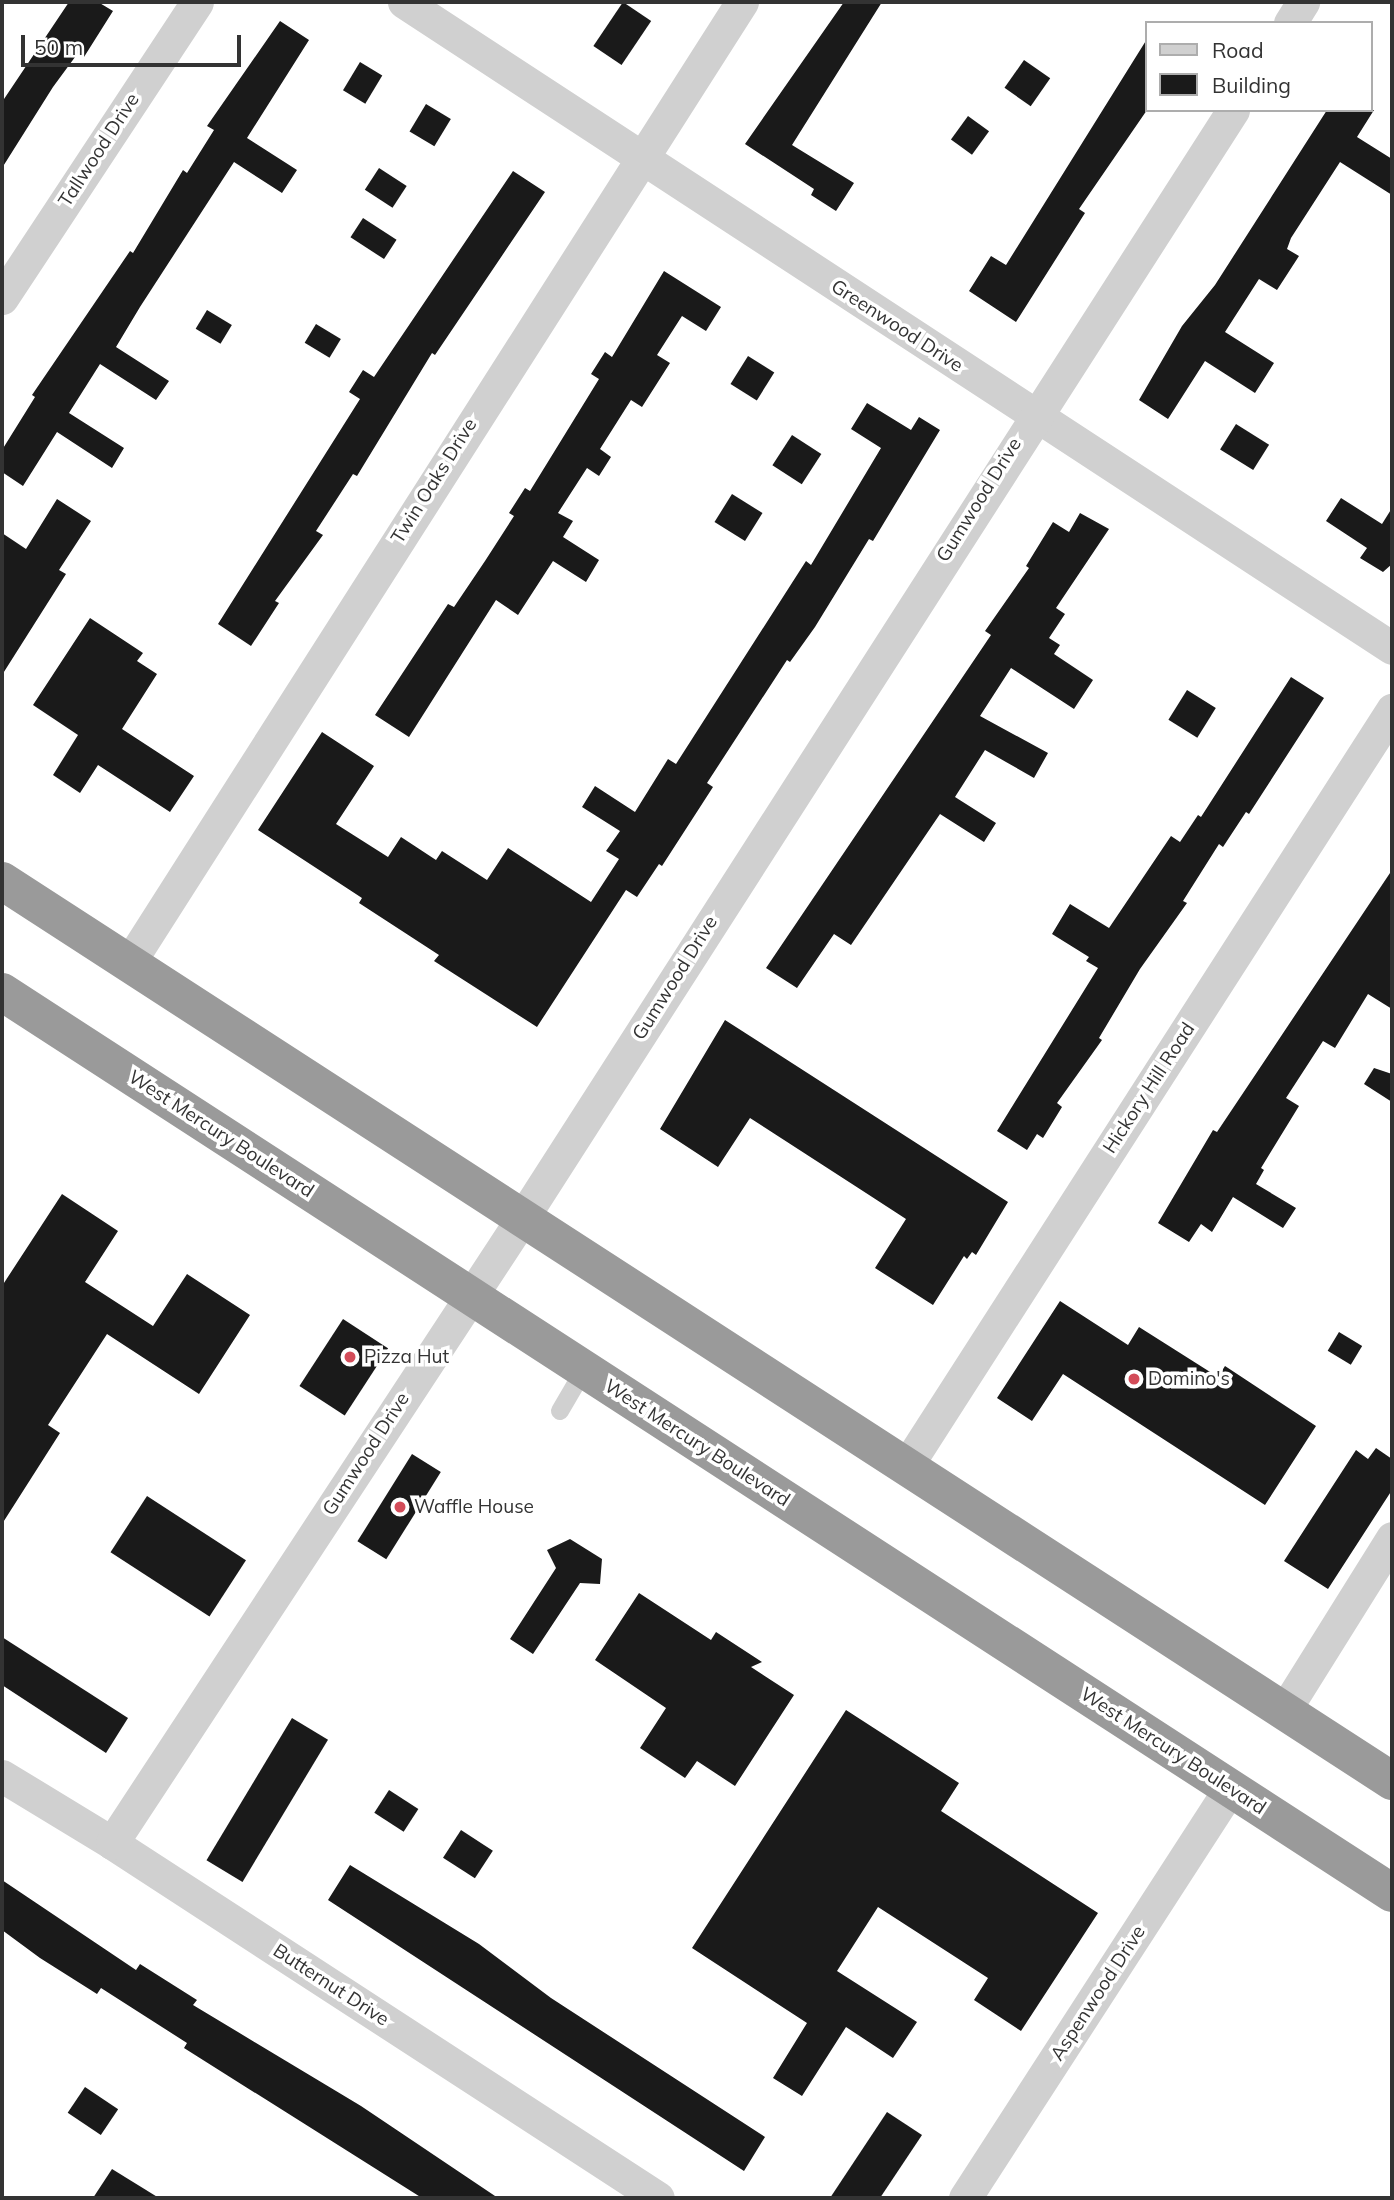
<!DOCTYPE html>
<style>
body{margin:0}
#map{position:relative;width:1394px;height:2200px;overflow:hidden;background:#fff;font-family:Mulish,sans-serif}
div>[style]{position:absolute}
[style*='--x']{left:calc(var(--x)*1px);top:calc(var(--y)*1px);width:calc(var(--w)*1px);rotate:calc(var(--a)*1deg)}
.building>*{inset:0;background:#1a1a1a;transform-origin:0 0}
.lane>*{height:18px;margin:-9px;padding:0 9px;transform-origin:9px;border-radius:9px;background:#d0d0d0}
.street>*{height:33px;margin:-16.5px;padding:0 16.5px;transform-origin:16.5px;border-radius:16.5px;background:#d0d0d0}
.highway>*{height:38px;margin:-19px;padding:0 19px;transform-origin:19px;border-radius:19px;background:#9a9a9a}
.dots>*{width:19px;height:19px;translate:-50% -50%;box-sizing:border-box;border:4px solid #fff;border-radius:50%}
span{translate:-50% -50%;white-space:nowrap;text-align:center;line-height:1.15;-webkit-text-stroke:7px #fff;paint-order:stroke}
.street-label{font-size:19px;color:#333}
.poi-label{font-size:19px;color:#333}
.left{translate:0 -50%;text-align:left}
.frame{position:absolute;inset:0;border:4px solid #333;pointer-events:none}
.legend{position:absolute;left:1145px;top:21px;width:228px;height:91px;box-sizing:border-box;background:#fff;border:2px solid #adadad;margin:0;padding:9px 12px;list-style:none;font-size:21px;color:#333}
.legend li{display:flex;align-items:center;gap:14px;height:35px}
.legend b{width:35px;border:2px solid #adadad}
.scale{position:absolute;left:21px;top:35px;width:220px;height:32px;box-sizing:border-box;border:4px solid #333;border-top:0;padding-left:9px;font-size:21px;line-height:24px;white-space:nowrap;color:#333;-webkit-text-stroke:5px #fff;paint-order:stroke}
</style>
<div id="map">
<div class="building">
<i style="clip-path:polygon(69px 2px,98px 2px,113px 11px,84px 57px,78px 53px,53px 87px,2px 168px,2px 102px)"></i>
<i style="left:623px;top:2px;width:34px;height:53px;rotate:34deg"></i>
<i style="clip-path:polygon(844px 2px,882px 2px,792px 145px,854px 183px,836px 211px,811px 195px,814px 189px,745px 144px)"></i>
<i style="clip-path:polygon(280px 21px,309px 40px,247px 138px,297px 170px,282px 193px,234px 162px,140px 307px,116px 347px,169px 381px,156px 400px,100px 364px,69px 413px,124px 448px,112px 468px,57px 432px,23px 486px,2px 472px,2px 450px,35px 397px,32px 395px,130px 251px,133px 253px,183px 170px,187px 173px,214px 130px,207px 126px)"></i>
<i style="clip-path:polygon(1147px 39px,1147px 110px,1079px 209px,1085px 213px,1016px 322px,969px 291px,991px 256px,1006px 265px)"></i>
<i style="left:1024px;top:60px;width:32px;height:34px;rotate:35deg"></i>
<i style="left:360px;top:62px;width:26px;height:33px;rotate:31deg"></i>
<i style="left:426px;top:104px;width:29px;height:32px;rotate:31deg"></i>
<i style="clip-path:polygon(1327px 110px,1374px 110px,1357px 137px,1392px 159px,1392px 195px,1340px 162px,1291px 238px,1287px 249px,1299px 256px,1277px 290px,1259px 279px,1225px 332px,1274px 363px,1255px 393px,1205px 361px,1168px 419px,1139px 400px,1182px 326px,1215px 285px)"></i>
<i style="left:968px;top:116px;width:26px;height:29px;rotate:36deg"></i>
<i style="left:379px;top:168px;width:33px;height:26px;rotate:33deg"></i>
<i style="clip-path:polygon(513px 171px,545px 192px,435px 355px,432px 353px,357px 476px,353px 474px,316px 531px,323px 535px,275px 601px,279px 603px,251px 646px,218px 624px,360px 399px,349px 392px,363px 370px,374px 377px)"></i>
<i style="left:363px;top:218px;width:40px;height:23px;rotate:33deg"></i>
<i style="clip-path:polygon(664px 271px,721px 307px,706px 331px,682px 316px,657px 355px,670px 363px,642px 407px,631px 400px,600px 449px,611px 457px,599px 476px,587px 468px,558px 513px,573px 521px,563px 537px,599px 560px,586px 582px,553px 561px,518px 615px,496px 600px,409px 737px,375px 715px,448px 604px,454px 607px,485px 561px,514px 516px,509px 513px,525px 488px,530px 491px,599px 379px,591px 374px,605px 352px,612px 357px)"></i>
<i style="left:207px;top:310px;width:29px;height:22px;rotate:31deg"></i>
<i style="left:316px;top:324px;width:29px;height:22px;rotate:31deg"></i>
<i style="left:748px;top:356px;width:31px;height:33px;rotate:32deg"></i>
<i style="clip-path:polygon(867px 403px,911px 430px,919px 417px,940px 430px,873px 541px,869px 539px,815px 627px,790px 662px,787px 660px,707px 783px,713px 787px,662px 866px,659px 864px,637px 897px,626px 890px,537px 1027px,434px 961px,439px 955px,359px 903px,362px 898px,258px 830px,322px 732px,374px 766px,336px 824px,388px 857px,401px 837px,436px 860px,442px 851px,487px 880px,508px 848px,591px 902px,619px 859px,606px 851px,620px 831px,582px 807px,595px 786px,635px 812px,668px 759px,676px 764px,806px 561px,811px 565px,881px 448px,851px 429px)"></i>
<i style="left:1236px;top:424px;width:39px;height:30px;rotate:32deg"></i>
<i style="left:792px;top:435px;width:35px;height:36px;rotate:33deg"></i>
<i style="left:732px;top:494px;width:36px;height:33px;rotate:32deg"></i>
<i style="clip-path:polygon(1341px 498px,1382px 524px,1392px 508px,1392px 564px,1383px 572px,1360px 558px,1367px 548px,1326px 521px)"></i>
<i style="clip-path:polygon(57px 499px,91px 521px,59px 570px,66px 574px,2px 675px,2px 533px,26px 549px)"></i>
<i style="clip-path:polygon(1080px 513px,1109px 529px,1056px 608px,1065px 614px,1049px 638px,1060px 645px,1054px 654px,1093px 680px,1074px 709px,1011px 668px,980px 716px,1048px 753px,1034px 778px,985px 750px,955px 797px,996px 823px,984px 842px,940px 814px,851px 945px,834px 934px,797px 988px,766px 968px,991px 635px,985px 631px,1029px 568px,1026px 566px,1053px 522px,1069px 532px)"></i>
<i style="clip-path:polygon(90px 618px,143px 653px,137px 661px,157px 674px,122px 729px,194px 776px,170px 812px,98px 765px,80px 793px,53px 775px,78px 735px,33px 705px)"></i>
<i style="clip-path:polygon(1291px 677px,1324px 698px,1249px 814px,1246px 812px,1223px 847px,1219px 844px,1183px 901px,1187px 903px,1140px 969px,1099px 1038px,1102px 1040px,1057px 1103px,1062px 1107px,1043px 1138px,1037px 1134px,1027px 1150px,997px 1131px,1098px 968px,1086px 961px,1089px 957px,1052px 934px,1070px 904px,1109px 928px,1171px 836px,1180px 842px,1198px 815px,1201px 817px)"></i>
<i style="left:1187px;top:690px;width:34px;height:35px;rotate:32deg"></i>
<i style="clip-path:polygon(1392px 870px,1392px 1009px,1368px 994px,1335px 1048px,1323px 1041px,1286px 1098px,1299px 1106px,1261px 1168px,1264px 1170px,1256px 1184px,1296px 1208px,1283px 1228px,1233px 1197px,1212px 1232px,1201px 1224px,1189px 1242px,1158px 1223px,1213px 1130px,1217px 1132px)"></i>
<i style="clip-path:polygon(725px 1020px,1008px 1202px,976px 1255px,972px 1252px,967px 1259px,964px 1256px,933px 1305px,875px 1268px,906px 1219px,866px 1193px,750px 1118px,718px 1167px,660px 1129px)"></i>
<i style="clip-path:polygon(1374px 1068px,1392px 1074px,1392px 1102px,1364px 1084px)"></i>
<i style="clip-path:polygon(62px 1194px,118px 1231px,85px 1282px,153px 1326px,187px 1274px,250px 1315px,199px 1394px,107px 1334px,48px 1425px,60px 1433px,2px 1524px,2px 1286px)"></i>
<i style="clip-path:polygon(1060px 1301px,1128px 1345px,1139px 1327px,1218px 1377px,1225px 1366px,1316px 1426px,1265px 1505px,1063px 1374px,1032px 1421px,997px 1398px)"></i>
<i style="left:343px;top:1319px;width:54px;height:80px;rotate:33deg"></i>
<i style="left:1339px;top:1332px;width:27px;height:22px;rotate:31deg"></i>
<i style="clip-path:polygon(1376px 1448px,1392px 1459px,1392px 1490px,1328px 1589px,1284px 1561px,1356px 1450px,1368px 1459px)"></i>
<i style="left:412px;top:1454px;width:34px;height:103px;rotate:32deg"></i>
<i style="left:147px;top:1496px;width:118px;height:67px;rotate:33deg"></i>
<i style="clip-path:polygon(570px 1539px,602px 1559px,600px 1584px,580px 1583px,533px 1654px,510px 1639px,556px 1568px,547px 1550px)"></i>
<i style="clip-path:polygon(639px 1593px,711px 1640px,716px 1632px,762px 1662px,751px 1667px,794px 1695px,735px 1786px,697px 1761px,685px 1778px,640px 1748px,666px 1708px,595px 1660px)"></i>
<i style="clip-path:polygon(2px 1637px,128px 1718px,106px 1753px,2px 1685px)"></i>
<i style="clip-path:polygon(846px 1710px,959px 1783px,941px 1811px,1098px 1913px,1021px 2031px,974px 2000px,988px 1978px,878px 1907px,837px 1971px,917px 2022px,893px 2058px,846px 2027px,802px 2096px,773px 2078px,807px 2023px,692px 1948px)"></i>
<i style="left:292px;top:1718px;width:42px;height:166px;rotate:31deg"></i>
<i style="left:389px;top:1790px;width:35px;height:27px;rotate:33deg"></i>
<i style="left:461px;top:1830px;width:38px;height:33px;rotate:33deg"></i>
<i style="clip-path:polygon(350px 1865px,479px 1944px,551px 1998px,765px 2137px,744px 2171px,328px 1900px)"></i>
<i style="clip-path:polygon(2px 1880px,136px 1970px,140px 1964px,197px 2000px,193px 2005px,361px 2106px,498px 2198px,422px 2198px,184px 2048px,187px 2043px,101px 1988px,97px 1994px,40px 1958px,2px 1930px)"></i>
<i style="left:85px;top:2087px;width:40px;height:31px;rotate:34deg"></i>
<i style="clip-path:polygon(887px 2112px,922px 2135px,880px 2198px,830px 2198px)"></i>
<i style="clip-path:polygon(112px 2169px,159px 2198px,93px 2198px)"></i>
</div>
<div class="lane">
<i style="--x:560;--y:1411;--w:48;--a:-59.7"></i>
</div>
<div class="street">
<i style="--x:404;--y:2;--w:1180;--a:33.18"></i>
<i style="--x:1290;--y:23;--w:25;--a:-58"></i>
<i style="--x:2;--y:298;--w:354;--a:-56.6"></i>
<i style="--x:129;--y:963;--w:1140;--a:-57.47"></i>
<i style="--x:906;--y:1467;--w:900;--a:-57.3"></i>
<i style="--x:1284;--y:1711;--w:204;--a:-58"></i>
<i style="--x:2;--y:1776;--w:129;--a:31.3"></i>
<i style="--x:112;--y:1843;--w:651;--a:33.03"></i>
<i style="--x:112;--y:1843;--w:749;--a:-56.71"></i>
<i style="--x:523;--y:1217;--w:1315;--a:-57.32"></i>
<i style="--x:965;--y:2198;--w:488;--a:-57.1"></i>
</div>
<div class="highway">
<i style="--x:2;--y:881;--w:1656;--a:32.92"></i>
<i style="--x:2;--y:992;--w:1656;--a:32.95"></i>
</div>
<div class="dots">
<i style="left:350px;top:1357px;background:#d34c59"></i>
<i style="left:1134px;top:1379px;background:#d34c59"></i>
<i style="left:400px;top:1507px;background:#d34c59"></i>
</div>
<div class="street-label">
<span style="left:99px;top:150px;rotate:-57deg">Tallwood Drive</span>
<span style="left:897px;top:326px;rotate:33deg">Greenwood Drive</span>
<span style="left:434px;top:481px;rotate:-58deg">Twin Oaks Drive</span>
<span style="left:979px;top:500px;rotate:-58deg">Gumwood Drive</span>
<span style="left:675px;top:978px;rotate:-58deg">Gumwood Drive</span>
<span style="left:1149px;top:1088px;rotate:-57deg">Hickory Hill Road</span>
<span style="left:221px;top:1134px;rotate:33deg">West Mercury Boulevard</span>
<span style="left:697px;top:1443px;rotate:33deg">West Mercury Boulevard</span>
<span style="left:366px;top:1454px;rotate:-57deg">Gumwood Drive</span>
<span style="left:1173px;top:1751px;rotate:33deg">West Mercury Boulevard</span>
<span style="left:331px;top:1985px;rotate:33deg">Butternut Drive</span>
<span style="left:1098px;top:1993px;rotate:-57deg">Aspenwood Drive</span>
</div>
<div class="poi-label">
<span class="left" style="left:364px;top:1357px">Pizza Hut</span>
<span class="left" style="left:1148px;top:1379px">Domino's</span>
<span class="left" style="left:414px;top:1507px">Waffle House</span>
</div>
<div class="frame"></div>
<ul class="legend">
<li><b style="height:9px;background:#d0d0d0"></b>Road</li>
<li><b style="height:19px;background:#1a1a1a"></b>Building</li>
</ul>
<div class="scale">50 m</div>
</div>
